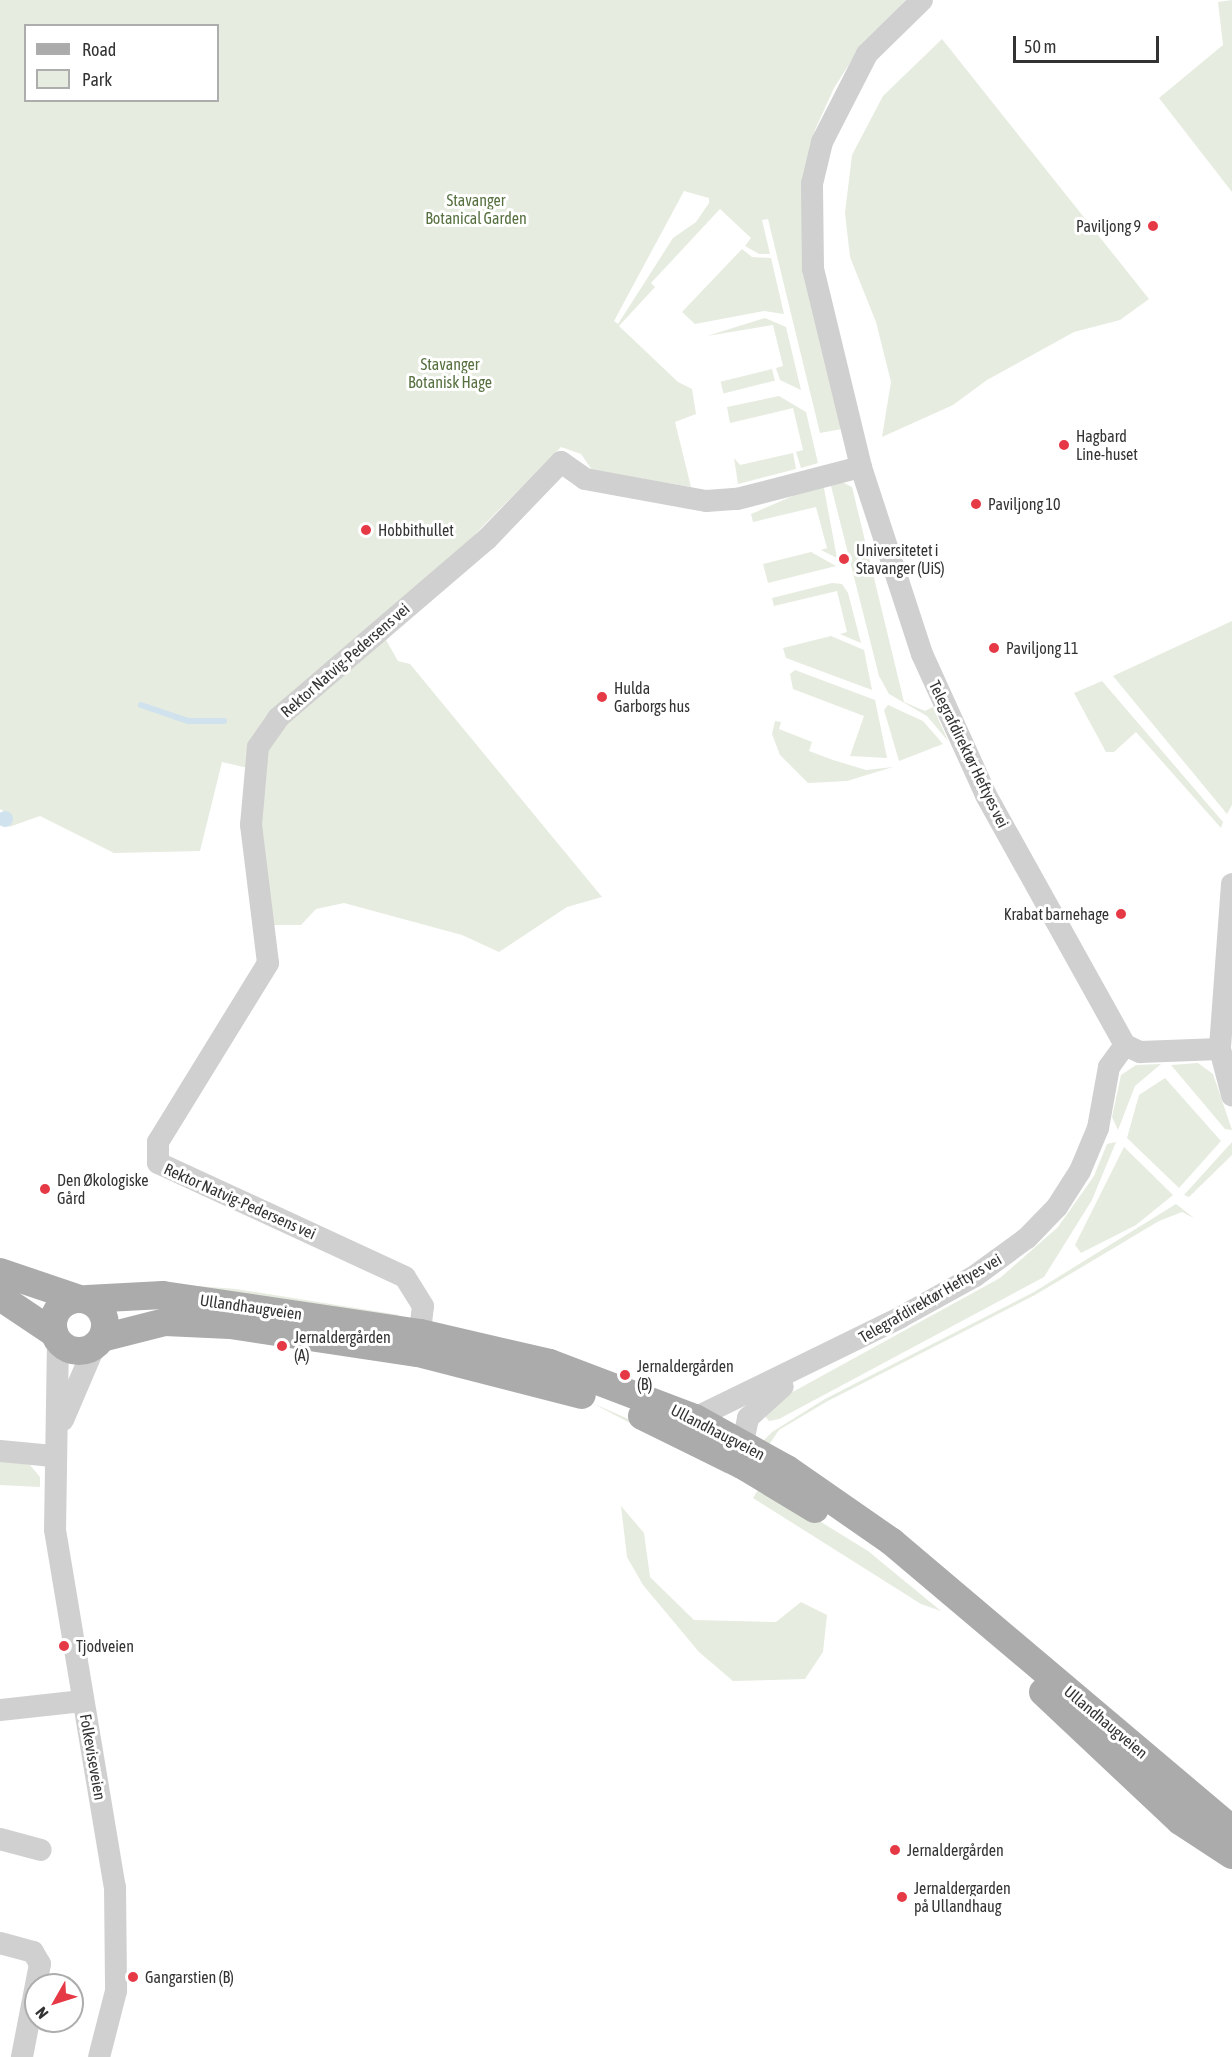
<!DOCTYPE html>
<meta charset="utf-8">
<style>
body{margin:0}
#map{position:relative;width:1232px;height:2057px;overflow:hidden;background:#fff;font-family:"Asap Condensed",sans-serif}
div>[style]{position:absolute}
.green>*{inset:0;background:#e6ecdf;transform-origin:0 0}
.water>*{inset:0;background:#cfe2ee}
.round{border-radius:50%}
.stream>*{height:6px;margin:-3px;padding:0 3px;transform-origin:3px;border-radius:3px;background:#cfe2ee}
.minor>*{height:22px;margin:-11px;padding:0 11px;transform-origin:11px;border-radius:11px;background:#d0d0d0}
.major>*{height:28px;margin:-14px;padding:0 14px;transform-origin:14px;border-radius:14px;background:#ababab}
.major>.ring{margin:-14px;padding:0;box-sizing:content-box;background:none;border:28px solid #ababab;border-radius:50%}
.dots>*{width:16px;height:16px;translate:-50% -50%;box-sizing:border-box;border:3px solid #fff;border-radius:50%}
span{translate:-50% -50%;white-space:nowrap;text-align:center;line-height:1.15;-webkit-text-stroke:6px #fff;paint-order:stroke}
.park-label{font-size:16px;color:#56703f}
.poi-label{font-size:16px;color:#333}
.right{translate:-100% -50%;text-align:right}
.left{translate:0 -50%;text-align:left}
.street-label{font-size:16px;color:#333}
.legend{position:absolute;left:24px;top:24px;width:195px;height:78px;box-sizing:border-box;background:#fff;border:2px solid #adadad;margin:0;padding:8px 10px;list-style:none;font-size:18px;color:#333}
.legend li{display:flex;align-items:center;gap:12px;height:30px}
.legend b{width:30px;border:2px solid #adadad}
.north{position:absolute;left:24px;top:1973px;width:60px;height:60px;box-sizing:border-box;background:#fff;border:2px solid #adadad;border-radius:50%;rotate:231deg;font-size:16px;font-weight:700;line-height:24px;text-align:center;color:#333}
.north::after{content:'';display:block;margin:auto;width:21px;height:27px;background:#e63946;clip-path:polygon(50% 0,100% 100%,50% 72%,0 100%)}
.scale{position:absolute;left:1013px;top:36px;width:146px;height:27px;box-sizing:border-box;border:3px solid #333;border-top:0;padding-left:8px;font-size:18px;line-height:21px;white-space:nowrap;color:#333;-webkit-text-stroke:4px #fff;paint-order:stroke}
</style>
<div id="map">
<div class="green">
<i style="clip-path:polygon(evenodd,0 0,906px 0,857px 52px,834px 88px,815px 130px,802px 188px,802px 254px,842px 429px,820px 433px,768px 219px,762px 220px,770px 254px,759px 254px,745px 246px,751px 238px,720px 209px,651px 283px,655px 287px,619px 326px,678px 382px,692px 389px,696px 414px,675px 422px,691px 487px,592px 470px,581px 454px,561px 447px,482px 527px,386px 640px,398px 661px,410px 664px,602px 897px,567px 907px,499px 952px,462px 935px,344px 903px,316px 909px,301px 925px,274px 925px,248px 768px,222px 762px,200px 851px,114px 853px,40px 816px,9px 827px,10px 815px,0 809px,0 0,26px 26px,218px 26px,218px 100px,26px 100px,26px 26px,0 0,684px 191px,709px 198px,709px 203px,696px 222px,673px 238px,618px 324px,614px 321px,684px 191px)"></i>
<i style="clip-path:polygon(1232px 0,1232px 192px,1159px 98px,1223px 45px,1218px 2px)"></i>
<i style="clip-path:polygon(942px 39px,1149px 299px,1120px 320px,1074px 332px,987px 380px,953px 405px,882px 437px,891px 382px,876px 322px,850px 257px,845px 213px,852px 155px,883px 96px)"></i>
<i style="clip-path:polygon(742px 249px,752px 257px,771px 258px,784px 314px,764px 311px,695px 324px,682px 312px)"></i>
<i style="clip-path:polygon(765px 318px,786px 327px,801px 390px,780px 380px,776px 368px,783px 366px,773px 325px,707px 336px)"></i>
<i style="left:772px;top:369px;width:12px;height:53px;rotate:76deg"></i>
<i style="clip-path:polygon(779px 396px,806px 412px,818px 463px,801px 468px,796px 452px,803px 450px,793px 408px,730px 423px,727px 407px)"></i>
<i style="clip-path:polygon(793px 453px,796px 469px,738px 484px,734px 458px,740px 465px)"></i>
<i style="clip-path:polygon(840px 481px,852px 487px,904px 702px,925px 711px,933px 707px,948px 741px,927px 716px,889px 694px,879px 676px,830px 482px)"></i>
<i style="clip-path:polygon(823px 483px,837px 558px,821px 550px,827px 548px,816px 507px,753px 522px,751px 514px)"></i>
<i style="clip-path:polygon(811px 552px,836px 566px,768px 583px,763px 564px)"></i>
<i style="clip-path:polygon(832px 583px,842px 584px,848px 593px,861px 643px,840px 634px,847px 632px,837px 591px,774px 606px,772px 598px)"></i>
<i style="clip-path:polygon(1232px 621px,1232px 805px,1227px 814px,1113px 676px)"></i>
<i style="clip-path:polygon(831px 636px,864px 650px,872px 690px,786px 658px,783px 648px)"></i>
<i style="clip-path:polygon(795px 670px,875px 700px,887px 758px,850px 756px,864px 716px,793px 689px,790px 674px)"></i>
<i style="clip-path:polygon(1102px 681px,1223px 822px,1221px 828px,1136px 732px,1114px 752px,1106px 752px,1074px 693px)"></i>
<i style="clip-path:polygon(888px 705px,923px 721px,943px 744px,899px 761px,884px 710px)"></i>
<i style="clip-path:polygon(775px 721px,781px 722px,779px 729px,812px 742px,809px 751px,833px 760px,866px 770px,893px 767px,847px 781px,808px 783px,780px 755px,772px 734px)"></i>
<i style="clip-path:polygon(1198px 1063px,1213px 1074px,1232px 1130px,1225px 1129px,1171px 1065px)"></i>
<i style="clip-path:polygon(1161px 1064px,1135px 1086px,1118px 1130px,1112px 1117px,1121px 1075px,1136px 1065px)"></i>
<i style="clip-path:polygon(1165px 1078px,1221px 1141px,1179px 1188px,1127px 1138px,1139px 1095px)"></i>
<i style="clip-path:polygon(1116px 1142px,1092px 1200px,1044px 1277px,779px 1419px,769px 1421px,763px 1414px,778px 1400px,1000px 1278px,1058px 1227px,1094px 1176px,1107px 1144px)"></i>
<i style="clip-path:polygon(1232px 1142px,1232px 1155px,1189px 1197px,1184px 1195px)"></i>
<i style="clip-path:polygon(1124px 1147px,1173px 1195px,1136px 1225px,1081px 1253px,1075px 1245px)"></i>
<i style="clip-path:polygon(1176px 1204px,1194px 1218px,1182px 1212px,1159px 1221px,1035px 1295px,826px 1402px,779px 1430px,768px 1446px,761px 1443px,772px 1432px,825px 1399px,1034px 1292px)"></i>
<i style="clip-path:polygon(171px 1284px,236px 1289px,399px 1315px,393px 1321px)"></i>
<i style="clip-path:polygon(592px 1403px,706px 1453px,728px 1470px,725px 1473px)"></i>
<i style="clip-path:polygon(0 1460px,30px 1465px,40px 1477px,40px 1487px,0 1485px)"></i>
<i style="clip-path:polygon(761px 1485px,868px 1551px,941px 1611px,921px 1604px,753px 1498px)"></i>
<i style="clip-path:polygon(621px 1506px,644px 1533px,650px 1577px,694px 1620px,776px 1622px,801px 1602px,827px 1615px,823px 1652px,805px 1679px,733px 1681px,699px 1652px,643px 1585px,627px 1557px)"></i>
</div>
<div class="water">
<i class="round" style="left:-3px;top:811px;width:16px;height:16px"></i>
</div>
<div class="stream">
<i style="left:141px;top:705px;width:50px;rotate:18.8deg"></i>
<i style="left:188px;top:721px;width:36px"></i>
</div>
<div class="minor">
<i style="left:1232px;top:884px;width:165px;rotate:94.2deg"></i>
<i style="left:1220px;top:1049px;width:48px;rotate:75.4deg"></i>
<i style="left:1125px;top:1045px;width:17px;rotate:25deg"></i>
<i style="left:1140px;top:1052px;width:80px;rotate:-2.1deg"></i>
<i style="left:58px;top:1340px;width:190px;rotate:90.9deg"></i>
<i style="left:55px;top:1530px;width:362px;rotate:80.5deg"></i>
<i style="left:115px;top:1887px;width:104px;rotate:89.4deg"></i>
<i style="left:116px;top:1991px;width:68px;rotate:104.4deg"></i>
<i style="left:418px;top:1349px;width:43px;rotate:-83.4deg"></i>
<i style="left:423px;top:1306px;width:34px;rotate:-122deg"></i>
<i style="left:405px;top:1277px;width:272px;rotate:-155.2deg"></i>
<i style="left:158px;top:1163px;width:21px;rotate:-90deg"></i>
<i style="left:158px;top:1142px;width:210px;rotate:-58.4deg"></i>
<i style="left:268px;top:963px;width:139px;rotate:-97deg"></i>
<i style="left:251px;top:825px;width:78px;rotate:-84.9deg"></i>
<i style="left:258px;top:747px;width:35px;rotate:-55deg"></i>
<i style="left:278px;top:718px;width:275px;rotate:-40.6deg"></i>
<i style="left:487px;top:539px;width:107px;rotate:-46.1deg"></i>
<i style="left:561px;top:462px;width:29px;rotate:35deg"></i>
<i style="left:585px;top:479px;width:123px;rotate:10.3deg"></i>
<i style="left:706px;top:501px;width:31px;rotate:-4deg"></i>
<i style="left:737px;top:499px;width:128px;rotate:-14.5deg"></i>
<i style="left:695px;top:1418px;width:229px;rotate:-26.1deg"></i>
<i style="left:901px;top:1317px;width:85px;rotate:-29deg"></i>
<i style="left:975px;top:1276px;width:64px;rotate:-36.2deg"></i>
<i style="left:1027px;top:1238px;width:43px;rotate:-45.9deg"></i>
<i style="left:1057px;top:1207px;width:43px;rotate:-57.4deg"></i>
<i style="left:1080px;top:1171px;width:47px;rotate:-67.3deg"></i>
<i style="left:1098px;top:1128px;width:62px;rotate:-79.8deg"></i>
<i style="left:1109px;top:1067px;width:27px;rotate:-54deg"></i>
<i style="left:1125px;top:1045px;width:286px;rotate:-119.1deg"></i>
<i style="left:986px;top:795px;width:155px;rotate:-114.4deg"></i>
<i style="left:922px;top:654px;width:197px;rotate:-108.1deg"></i>
<i style="left:861px;top:467px;width:204px;rotate:-103.6deg"></i>
<i style="left:813px;top:269px;width:85px;rotate:-90.7deg"></i>
<i style="left:812px;top:184px;width:43px;rotate:-76.6deg"></i>
<i style="left:822px;top:142px;width:99px;rotate:-62.9deg"></i>
<i style="left:867px;top:54px;width:77px;rotate:-44.5deg"></i>
<i style="left:63px;top:1420px;width:82px;rotate:-66.9deg"></i>
<i style="left:743px;top:1442px;width:25px;rotate:-78deg"></i>
<i style="left:748px;top:1418px;width:47px;rotate:-42.4deg"></i>
<i style="left:0;top:1451px;width:53px;rotate:5.4deg"></i>
<i style="left:0;top:1710px;width:83px;rotate:-6.2deg"></i>
<i style="left:0;top:1839px;width:42px;rotate:15deg"></i>
<i style="left:0;top:1943px;width:34px;rotate:15deg"></i>
<i style="left:33px;top:1952px;width:14px;rotate:60deg"></i>
<i style="left:40px;top:1964px;width:95px;rotate:101deg"></i>
</div>
<div class="major">
<i style="left:0;top:1272px;width:81px;rotate:18.7deg"></i>
<i style="left:0;top:1297px;width:65px;rotate:33.7deg"></i>
<i class="ring" style="left:53px;top:1299px;width:24px;height:24px"></i>
<i style="left:87px;top:1299px;width:76px;rotate:-3deg"></i>
<i style="left:163px;top:1295px;width:260px;rotate:8.4deg"></i>
<i style="left:420px;top:1333px;width:133px;rotate:13deg"></i>
<i style="left:550px;top:1363px;width:155px;rotate:20.8deg"></i>
<i style="left:695px;top:1418px;width:105px;rotate:29deg"></i>
<i style="left:787px;top:1469px;width:128px;rotate:34.8deg"></i>
<i style="left:892px;top:1542px;width:445px;rotate:40.2deg"></i>
<i style="left:102px;top:1338px;width:65px;rotate:-14.3deg"></i>
<i style="left:165px;top:1322px;width:65px;rotate:2.6deg"></i>
<i style="left:230px;top:1325px;width:190px;rotate:8.5deg"></i>
<i style="left:418px;top:1353px;width:169px;rotate:14.4deg"></i>
<i style="left:642px;top:1416px;width:111px;rotate:26.1deg"></i>
<i style="left:742px;top:1465px;width:85px;rotate:31.1deg"></i>
<i style="left:1043px;top:1692px;width:188px;rotate:43.3deg"></i>
<i style="left:1180px;top:1821px;width:62px;rotate:33.2deg"></i>
</div>
<div class="dots">
<i style="left:1153px;top:226px;background:#e63946"></i>
<i style="left:1064px;top:445px;background:#e63946"></i>
<i style="left:976px;top:504px;background:#e63946"></i>
<i style="left:366px;top:530px;background:#e63946"></i>
<i style="left:844px;top:559px;background:#e63946"></i>
<i style="left:994px;top:648px;background:#e63946"></i>
<i style="left:602px;top:697px;background:#e63946"></i>
<i style="left:1121px;top:914px;background:#e63946"></i>
<i style="left:45px;top:1189px;background:#e63946"></i>
<i style="left:282px;top:1346px;background:#e63946"></i>
<i style="left:625px;top:1375px;background:#e63946"></i>
<i style="left:64px;top:1646px;background:#e63946"></i>
<i style="left:895px;top:1850px;background:#e63946"></i>
<i style="left:902px;top:1897px;background:#e63946"></i>
<i style="left:133px;top:1977px;background:#e63946"></i>
</div>
<div class="park-label">
<span style="left:476px;top:209px">Stavanger<br>Botanical Garden</span>
<span style="left:450px;top:373px">Stavanger<br>Botanisk Hage</span>
</div>
<div class="poi-label">
<span class="right" style="left:1141px;top:226px">Paviljong 9</span>
<span class="left" style="left:1076px;top:445px">Hagbard<br>Line-huset</span>
<span class="left" style="left:988px;top:504px">Paviljong 10</span>
<span class="left" style="left:378px;top:530px">Hobbithullet</span>
<span class="left" style="left:856px;top:559px">Universitetet i<br>Stavanger (UiS)</span>
<span class="left" style="left:1006px;top:648px">Paviljong 11</span>
<span class="left" style="left:614px;top:697px">Hulda<br>Garborgs hus</span>
<span class="right" style="left:1109px;top:914px">Krabat barnehage</span>
<span class="left" style="left:57px;top:1189px">Den Økologiske<br>Gård</span>
<span class="left" style="left:294px;top:1346px">Jernaldergården<br>(A)</span>
<span class="left" style="left:637px;top:1375px">Jernaldergården<br>(B)</span>
<span class="left" style="left:76px;top:1646px">Tjodveien</span>
<span class="left" style="left:907px;top:1850px">Jernaldergården</span>
<span class="left" style="left:914px;top:1897px">Jernaldergarden<br>på Ullandhaug</span>
<span class="left" style="left:145px;top:1977px">Gangarstien (B)</span>
</div>
<div class="street-label">
<span style="left:345px;top:660px;rotate:-41deg">Rektor Natvig-Pedersens vei</span>
<span style="left:969px;top:754px;rotate:64deg">Telegrafdirektør Heftyes vei</span>
<span style="left:240px;top:1201px;rotate:24deg">Rektor Natvig-Pedersens vei</span>
<span style="left:930px;top:1298px;rotate:-30deg">Telegrafdirektør Heftyes vei</span>
<span style="left:251px;top:1307px;rotate:8deg">Ullandhaugveien</span>
<span style="left:718px;top:1432px;rotate:27deg">Ullandhaugveien</span>
<span style="left:1106px;top:1722px;rotate:40deg">Ullandhaugveien</span>
<span style="left:93px;top:1757px;rotate:80deg">Folkeviseveien</span>
</div>
<ul class="legend">
<li><b style="height:8px;background:#ababab"></b>Road</li>
<li><b style="height:16px;background:#e6ecdf"></b>Park</li>
</ul>
<div class="north">N</div>
<div class="scale">50 m</div>
</div>
